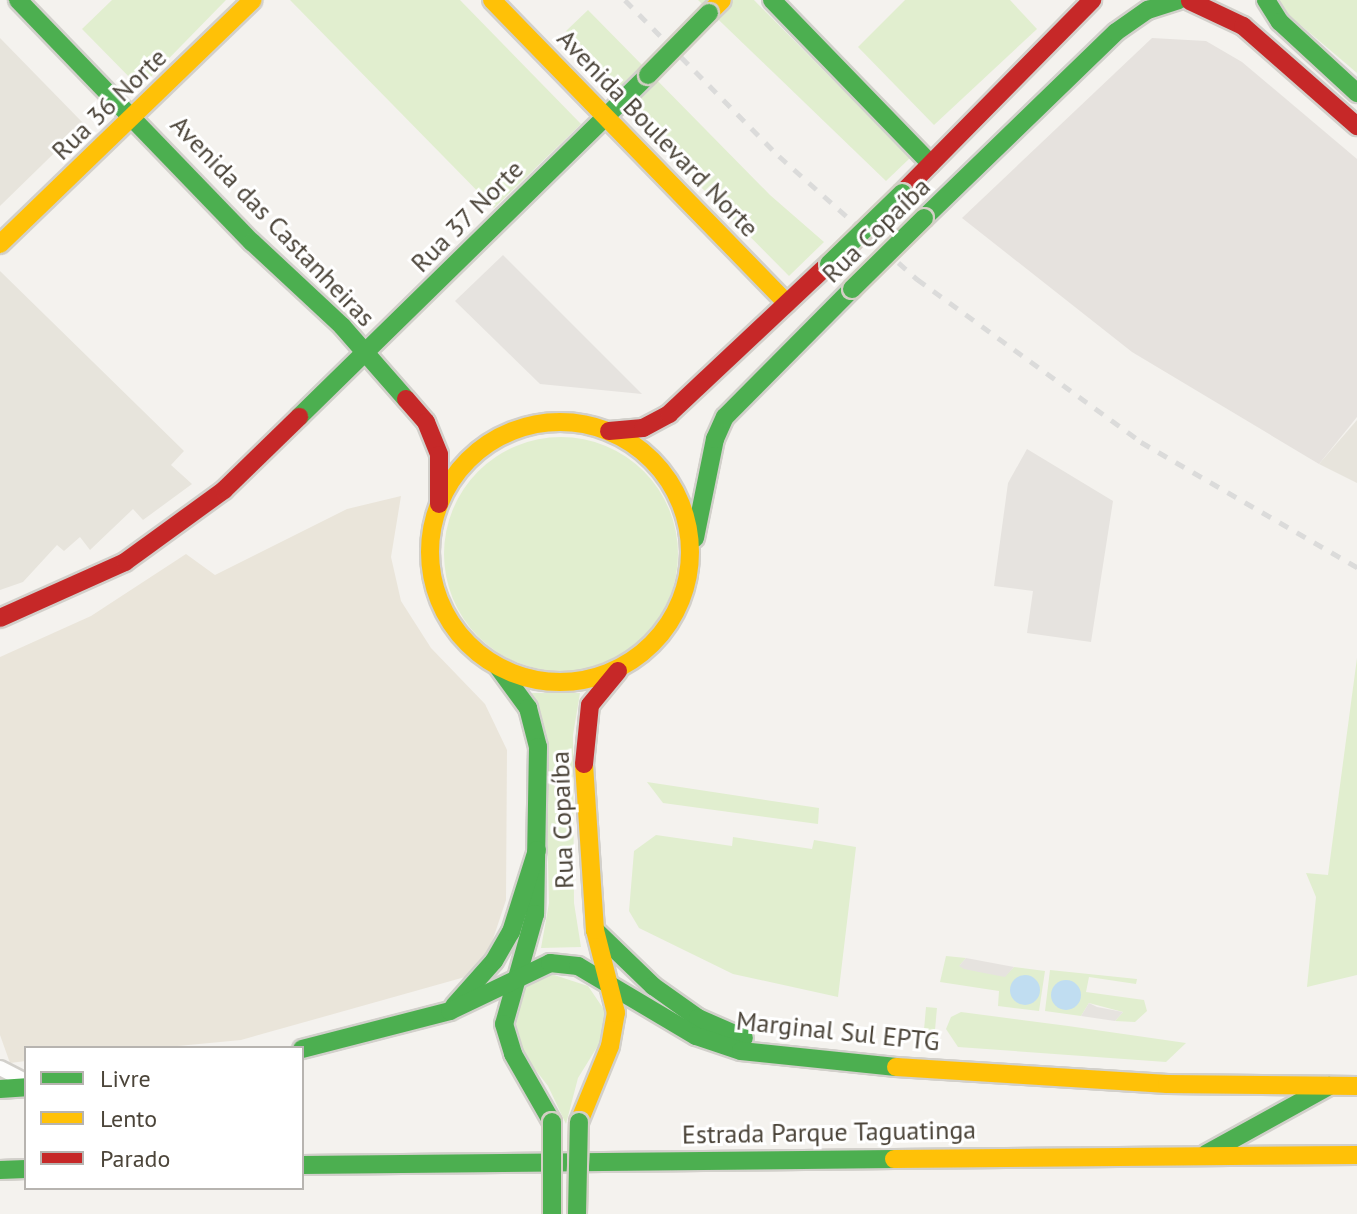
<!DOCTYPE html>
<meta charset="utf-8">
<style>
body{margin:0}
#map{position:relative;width:1357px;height:1214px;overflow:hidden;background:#f4f2ee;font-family:"PT Sans",sans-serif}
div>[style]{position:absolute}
.residential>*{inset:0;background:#e7e4dc}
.industrial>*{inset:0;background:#e6e2de}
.education>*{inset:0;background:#eae5da}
.green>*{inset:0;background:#e1eecf;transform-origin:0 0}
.round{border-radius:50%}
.parking>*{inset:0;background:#e6e3df}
.water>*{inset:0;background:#c0ddf1}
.roads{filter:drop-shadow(2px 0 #d2d0cb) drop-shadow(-2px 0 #d2d0cb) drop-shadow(0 2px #d2d0cb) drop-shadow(0 -2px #d2d0cb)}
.street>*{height:14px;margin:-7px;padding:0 7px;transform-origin:7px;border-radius:7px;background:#fdfdfc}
.fast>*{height:18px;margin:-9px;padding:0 9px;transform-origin:9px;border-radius:9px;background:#4caf50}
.slow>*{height:18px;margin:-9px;padding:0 9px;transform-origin:9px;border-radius:9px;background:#ffc107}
.slow>.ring{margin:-9px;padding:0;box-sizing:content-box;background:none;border:18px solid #ffc107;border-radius:50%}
.jam>*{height:18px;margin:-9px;padding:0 9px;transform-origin:9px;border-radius:9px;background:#c62828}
.rail>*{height:5px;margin-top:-2.5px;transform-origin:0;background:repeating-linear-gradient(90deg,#dbdbda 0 10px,transparent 0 20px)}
.bridges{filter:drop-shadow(2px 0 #d3cfc5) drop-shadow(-2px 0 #d3cfc5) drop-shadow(0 2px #d3cfc5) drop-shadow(0 -2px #d3cfc5)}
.fast-bridge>*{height:18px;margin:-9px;padding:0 9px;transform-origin:9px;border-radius:9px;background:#4caf50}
span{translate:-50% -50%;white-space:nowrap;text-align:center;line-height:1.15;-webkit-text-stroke:6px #fff;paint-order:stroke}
.street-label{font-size:26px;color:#4b4439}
.legend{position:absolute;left:24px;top:1046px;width:280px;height:144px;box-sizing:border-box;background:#fff;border:2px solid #b7b4b0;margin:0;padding:10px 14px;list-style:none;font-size:24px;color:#4b4439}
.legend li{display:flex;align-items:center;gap:16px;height:40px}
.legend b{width:40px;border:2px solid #b7b4b0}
</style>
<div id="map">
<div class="residential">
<i style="clip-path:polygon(0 38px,84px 124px,0 206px)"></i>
<i style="clip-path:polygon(0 271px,184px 451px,171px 465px,192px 484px,143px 520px,133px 509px,90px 550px,80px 537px,64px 551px,57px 545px,23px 582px,0 590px)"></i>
<i style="clip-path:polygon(1357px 420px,1357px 483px,1319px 464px)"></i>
</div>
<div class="industrial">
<i style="clip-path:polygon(1152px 38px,1206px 41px,1242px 62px,1357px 159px,1357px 417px,1319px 464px,1132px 352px,962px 218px)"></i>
</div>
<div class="education">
<i style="clip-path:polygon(401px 496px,391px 557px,401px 601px,431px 648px,485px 704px,507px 750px,506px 900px,488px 954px,465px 977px,241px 1040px,157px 1048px,26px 1048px,26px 1061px,10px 1063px,0 1035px,0 657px,91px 616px,186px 554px,215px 575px,347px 509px)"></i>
</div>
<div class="green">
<i style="clip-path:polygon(112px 0,226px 0,140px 88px,82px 29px)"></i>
<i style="clip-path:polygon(290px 0,460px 0,581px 124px,494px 208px)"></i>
<i style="clip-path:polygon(698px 0,754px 0,910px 158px,886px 181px)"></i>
<i style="clip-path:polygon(905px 0,1010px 0,1037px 29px,934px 125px,858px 47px)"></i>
<i style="clip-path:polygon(1278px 0,1357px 0,1357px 73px,1283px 10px)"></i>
<i style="clip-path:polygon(588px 10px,770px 195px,824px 242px,789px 276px,583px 68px,594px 57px,566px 31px)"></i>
<i class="round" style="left:444px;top:437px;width:234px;height:234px"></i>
<i style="clip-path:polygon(1357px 658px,1357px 975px,1307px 987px,1316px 897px,1306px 873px,1328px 875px)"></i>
<i style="clip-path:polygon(529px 693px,580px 693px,573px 735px,574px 903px,581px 947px,541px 948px,549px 903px,545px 737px)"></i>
<i style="clip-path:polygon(647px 782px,819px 808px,818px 824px,663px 803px)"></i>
<i style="clip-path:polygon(656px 835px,732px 846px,733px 837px,812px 849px,814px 840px,856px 847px,838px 997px,733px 974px,639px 928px,629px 911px,634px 851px)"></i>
<i style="clip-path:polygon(946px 956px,966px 958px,960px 965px,1005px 976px,1014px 967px,1045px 971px,1039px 1011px,998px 1006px,999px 991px,940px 982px)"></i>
<i style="clip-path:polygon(1050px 970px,1137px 979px,1136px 984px,1089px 977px,1086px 992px,1144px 1000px,1147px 1011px,1135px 1022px,1115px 1021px,1123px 1012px,1089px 1003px,1081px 1016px,1045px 1011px)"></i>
<i style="clip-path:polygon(548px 973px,588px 986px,605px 1011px,607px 1031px,578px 1078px,566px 1124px,548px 1086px,524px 1055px,512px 1019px,523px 989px)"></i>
<i style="left:926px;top:1007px;width:11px;height:33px;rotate:5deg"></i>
<i style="clip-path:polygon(961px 1012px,1068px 1026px,1186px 1043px,1166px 1062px,958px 1047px,946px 1029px,951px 1017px)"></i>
</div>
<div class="parking">
<i style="clip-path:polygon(503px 255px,642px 394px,540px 384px,455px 301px)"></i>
<i style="clip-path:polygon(1027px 449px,1113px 501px,1091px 642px,1027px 633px,1033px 591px,994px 586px,1008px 483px)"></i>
<i style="clip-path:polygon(966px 958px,1014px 967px,1005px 977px,984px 973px,964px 969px,959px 966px)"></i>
<i style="clip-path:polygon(1089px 1003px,1097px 1007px,1123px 1012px,1115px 1021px,1081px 1016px)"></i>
</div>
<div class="water">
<i class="round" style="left:1010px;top:975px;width:30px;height:30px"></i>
<i class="round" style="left:1051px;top:980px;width:30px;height:30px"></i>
</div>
<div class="roads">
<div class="street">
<i style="left:0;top:1068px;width:29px;rotate:27deg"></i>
</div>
<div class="fast">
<i style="left:18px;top:0;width:337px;rotate:46deg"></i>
<i style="left:252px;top:242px;width:123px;rotate:43deg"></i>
<i style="left:342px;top:326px;width:97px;rotate:48.8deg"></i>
<i style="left:772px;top:0;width:228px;rotate:45.9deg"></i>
<i style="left:1266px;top:0;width:26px;rotate:58deg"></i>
<i style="left:1280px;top:22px;width:105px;rotate:42.7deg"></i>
<i style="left:924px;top:218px;width:267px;rotate:-44.1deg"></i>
<i style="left:1116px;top:32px;width:39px;rotate:-35deg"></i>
<i style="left:1148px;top:10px;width:32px;rotate:-18deg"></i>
<i style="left:299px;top:417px;width:489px;rotate:-44.4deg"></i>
<i style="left:695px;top:538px;width:101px;rotate:-78.6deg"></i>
<i style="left:715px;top:439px;width:24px;rotate:-66deg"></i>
<i style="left:725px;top:417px;width:180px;rotate:-45.2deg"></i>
<i style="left:498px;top:667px;width:51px;rotate:53.8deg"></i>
<i style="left:528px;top:708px;width:40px;rotate:75.6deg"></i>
<i style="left:538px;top:747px;width:167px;rotate:91deg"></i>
<i style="left:535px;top:914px;width:114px;rotate:105.7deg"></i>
<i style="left:504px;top:1024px;width:31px;rotate:73deg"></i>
<i style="left:513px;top:1054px;width:78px;rotate:60.2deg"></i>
<i style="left:595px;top:930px;width:81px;rotate:44deg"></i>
<i style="left:653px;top:986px;width:55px;rotate:35.4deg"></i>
<i style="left:698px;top:1018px;width:50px;rotate:23.5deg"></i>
<i style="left:454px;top:1006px;width:60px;rotate:-48.4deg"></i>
<i style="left:494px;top:961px;width:34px;rotate:-60deg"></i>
<i style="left:511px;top:932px;width:86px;rotate:-72.4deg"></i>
<i style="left:302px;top:1049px;width:153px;rotate:-14.4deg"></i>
<i style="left:450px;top:1011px;width:111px;rotate:-25.6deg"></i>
<i style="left:550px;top:963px;width:28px;rotate:6deg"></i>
<i style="left:578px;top:966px;width:137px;rotate:30.7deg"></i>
<i style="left:696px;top:1036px;width:47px;rotate:18.4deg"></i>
<i style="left:741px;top:1051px;width:156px;rotate:5.9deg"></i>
<i style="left:0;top:1089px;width:26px;rotate:-4deg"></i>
<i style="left:1206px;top:1154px;width:141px;rotate:-28.9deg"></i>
<i style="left:302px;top:1165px;width:592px;rotate:-0.58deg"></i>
<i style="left:0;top:1170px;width:26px;rotate:-2deg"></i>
</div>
<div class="slow">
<i style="left:492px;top:0;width:423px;rotate:45.8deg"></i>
<i style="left:709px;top:13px;width:18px;rotate:-45deg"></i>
<i style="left:0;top:244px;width:351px;rotate:-44deg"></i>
<i class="ring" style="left:430px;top:422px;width:242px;height:242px"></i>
<i style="left:896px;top:1067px;width:272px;rotate:3.6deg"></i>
<i style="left:1167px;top:1084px;width:190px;rotate:0.6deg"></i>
<i style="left:579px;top:1122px;width:82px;rotate:-67.8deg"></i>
<i style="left:610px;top:1046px;width:34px;rotate:-80deg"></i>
<i style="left:616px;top:1013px;width:86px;rotate:-104.2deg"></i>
<i style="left:595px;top:930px;width:166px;rotate:-93.8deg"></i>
<i style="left:894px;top:1159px;width:463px;rotate:-0.5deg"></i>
</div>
<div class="jam">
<i style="left:1190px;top:1px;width:59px;rotate:25.3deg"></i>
<i style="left:1243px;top:26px;width:152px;rotate:41.3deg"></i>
<i style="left:902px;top:193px;width:271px;rotate:-45.4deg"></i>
<i style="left:406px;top:399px;width:30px;rotate:49deg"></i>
<i style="left:426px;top:422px;width:35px;rotate:68deg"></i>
<i style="left:439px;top:455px;width:49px;rotate:90deg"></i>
<i style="left:609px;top:431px;width:34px;rotate:-5deg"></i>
<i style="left:643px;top:428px;width:30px;rotate:-28deg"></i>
<i style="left:669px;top:414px;width:219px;rotate:-43.2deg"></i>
<i style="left:0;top:618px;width:137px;rotate:-24.1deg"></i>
<i style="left:125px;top:562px;width:122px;rotate:-36deg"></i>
<i style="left:224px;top:490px;width:105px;rotate:-44.2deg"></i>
<i style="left:584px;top:764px;width:59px;rotate:-84.2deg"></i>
<i style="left:590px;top:705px;width:44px;rotate:-50.5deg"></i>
</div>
</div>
<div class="rail">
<i style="left:625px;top:0;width:219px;rotate:45.4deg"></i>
<i style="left:779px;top:156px;width:185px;rotate:41.7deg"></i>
<i style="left:917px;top:279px;width:277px;rotate:36deg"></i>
<i style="left:1141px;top:442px;width:250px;rotate:30.1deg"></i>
</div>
<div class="bridges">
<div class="fast-bridge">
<i style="left:648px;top:75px;width:87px;rotate:-45.5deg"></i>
<i style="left:829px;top:264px;width:102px;rotate:-44.2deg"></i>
<i style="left:852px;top:289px;width:101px;rotate:-44.6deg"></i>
<i style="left:552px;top:1122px;width:92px;rotate:90deg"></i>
<i style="left:577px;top:1214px;width:92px;rotate:-88.8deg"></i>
</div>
</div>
<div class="street-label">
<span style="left:109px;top:104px;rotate:-44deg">Rua 36 Norte</span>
<span style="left:658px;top:133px;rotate:46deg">Avenida Boulevard Norte</span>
<span style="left:467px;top:216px;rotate:-45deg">Rua 37 Norte</span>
<span style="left:273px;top:221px;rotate:46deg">Avenida das Castanheiras</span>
<span style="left:876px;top:230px;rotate:-44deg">Rua Copaíba</span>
<span style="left:562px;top:820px;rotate:-92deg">Rua Copaíba</span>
<span style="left:838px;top:1031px;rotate:6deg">Marginal Sul EPTG</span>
<span style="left:829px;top:1132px;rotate:-1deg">Estrada Parque Taguatinga</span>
</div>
<ul class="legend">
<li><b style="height:10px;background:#4caf50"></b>Livre</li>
<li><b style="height:10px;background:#ffc107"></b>Lento</li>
<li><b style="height:10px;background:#c62828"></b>Parado</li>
</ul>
</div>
